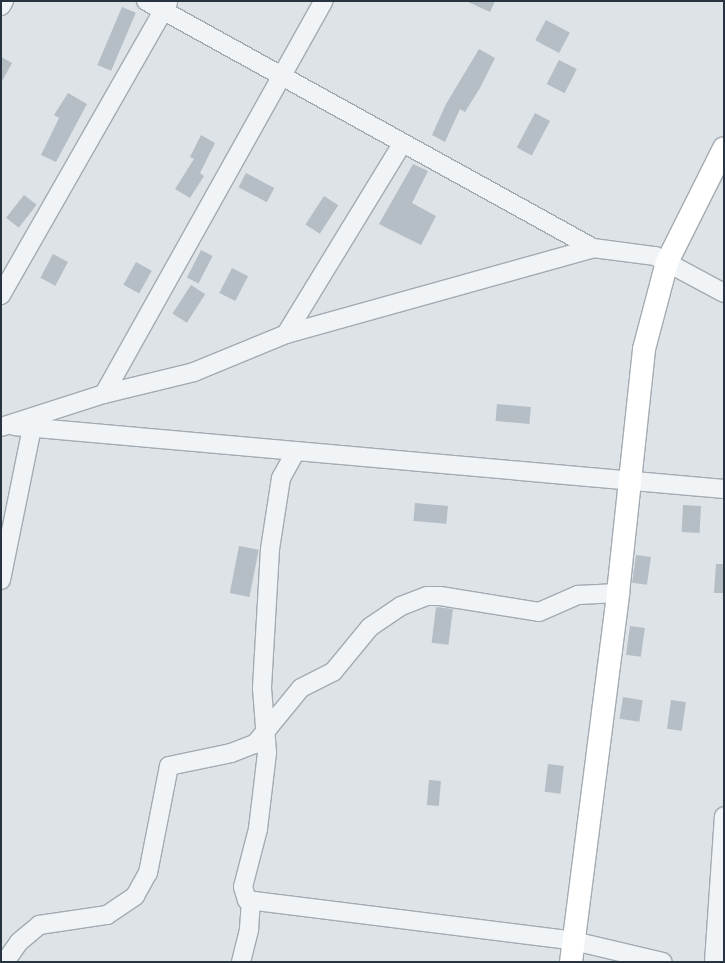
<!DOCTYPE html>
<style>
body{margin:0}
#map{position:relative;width:725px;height:963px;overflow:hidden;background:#dee3e8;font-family:"Space Grotesk",sans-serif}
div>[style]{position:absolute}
.building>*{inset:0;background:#b5bdc5;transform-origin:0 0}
.roads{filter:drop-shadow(1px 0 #a3abb2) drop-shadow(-1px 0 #a3abb2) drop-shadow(0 1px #a3abb2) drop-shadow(0 -1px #a3abb2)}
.minor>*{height:18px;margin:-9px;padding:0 9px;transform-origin:9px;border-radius:9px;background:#f1f4f7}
.major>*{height:22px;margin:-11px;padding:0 11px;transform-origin:11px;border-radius:11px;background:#fff}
span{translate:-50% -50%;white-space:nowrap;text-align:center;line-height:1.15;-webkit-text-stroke:4.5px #eef2f6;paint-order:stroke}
.frame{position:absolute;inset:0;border:2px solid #273340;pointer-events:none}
</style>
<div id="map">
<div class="building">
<i style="clip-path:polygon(466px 1px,495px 1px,490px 12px)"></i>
<i style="left:122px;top:7px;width:15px;height:63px;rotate:23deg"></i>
<i style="left:546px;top:20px;width:27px;height:23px;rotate:28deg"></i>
<i style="clip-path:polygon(479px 49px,495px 58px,480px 88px,465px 112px,460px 109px,445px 142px,432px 135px,446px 104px)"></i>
<i style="clip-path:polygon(1px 57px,12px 63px,1px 83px)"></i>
<i style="left:559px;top:60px;width:20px;height:27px;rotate:27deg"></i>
<i style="clip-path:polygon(68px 93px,87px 104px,56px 162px,41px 155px,59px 118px,54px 115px)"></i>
<i style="left:535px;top:113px;width:17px;height:39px;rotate:28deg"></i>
<i style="clip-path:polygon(201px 135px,215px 143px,200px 173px,204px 176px,190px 198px,175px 189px,194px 159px,190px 157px)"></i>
<i style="clip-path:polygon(413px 164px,428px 171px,412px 203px,436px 216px,421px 245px,379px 224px)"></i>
<i style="left:246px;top:173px;width:32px;height:16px;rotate:28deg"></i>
<i style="left:24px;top:195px;width:16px;height:29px;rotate:38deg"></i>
<i style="left:324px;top:196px;width:17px;height:34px;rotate:33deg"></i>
<i style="left:201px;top:250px;width:13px;height:31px;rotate:27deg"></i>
<i style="left:53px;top:254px;width:17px;height:27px;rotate:28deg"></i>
<i style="left:136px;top:262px;width:18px;height:26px;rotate:29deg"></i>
<i style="left:232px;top:268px;width:18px;height:28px;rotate:27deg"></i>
<i style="left:191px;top:285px;width:17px;height:34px;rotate:33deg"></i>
<i style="left:497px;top:404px;width:34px;height:17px;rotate:5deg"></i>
<i style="left:415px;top:503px;width:33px;height:18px;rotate:5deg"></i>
<i style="left:683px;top:505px;width:18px;height:27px;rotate:3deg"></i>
<i style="left:239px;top:546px;width:20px;height:48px;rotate:11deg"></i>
<i style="left:636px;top:555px;width:15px;height:28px;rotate:8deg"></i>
<i style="clip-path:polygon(716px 564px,724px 564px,724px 593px,714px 593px)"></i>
<i style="left:436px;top:607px;width:17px;height:36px;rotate:7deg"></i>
<i style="left:630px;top:626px;width:15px;height:29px;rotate:8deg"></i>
<i style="left:623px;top:697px;width:20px;height:22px;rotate:9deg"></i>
<i style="left:671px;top:700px;width:15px;height:29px;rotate:8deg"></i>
<i style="left:548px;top:764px;width:16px;height:28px;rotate:7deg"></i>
<i style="left:429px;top:780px;width:12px;height:25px;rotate:5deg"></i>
</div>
<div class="roads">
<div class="minor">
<i style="left:146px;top:1px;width:511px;rotate:28.92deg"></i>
<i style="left:1px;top:6px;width:6px;rotate:-59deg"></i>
<i style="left:1px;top:295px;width:337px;rotate:-60.3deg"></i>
<i style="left:286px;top:334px;width:223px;rotate:-58.6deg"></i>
<i style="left:104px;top:394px;width:450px;rotate:-60.8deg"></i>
<i style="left:14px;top:426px;width:713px;rotate:5.07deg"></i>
<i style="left:1px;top:427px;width:108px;rotate:-17.8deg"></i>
<i style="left:104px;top:394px;width:93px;rotate:-13.7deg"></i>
<i style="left:194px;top:372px;width:100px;rotate:-22.4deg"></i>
<i style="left:286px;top:334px;width:319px;rotate:-15.6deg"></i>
<i style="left:593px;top:248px;width:63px;rotate:7.4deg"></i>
<i style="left:655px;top:256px;width:78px;rotate:28.2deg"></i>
<i style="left:296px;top:451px;width:31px;rotate:119deg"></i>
<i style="left:281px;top:478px;width:72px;rotate:98.8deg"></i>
<i style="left:270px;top:549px;width:139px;rotate:93.3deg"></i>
<i style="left:262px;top:688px;width:65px;rotate:85.6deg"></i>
<i style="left:267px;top:753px;width:77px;rotate:96.8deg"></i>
<i style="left:258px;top:829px;width:60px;rotate:104.5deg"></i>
<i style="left:243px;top:887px;width:14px;rotate:73deg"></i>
<i style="left:247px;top:900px;width:330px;rotate:7.1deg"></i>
<i style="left:574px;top:941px;width:91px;rotate:13.3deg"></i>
<i style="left:1px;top:580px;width:155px;rotate:-78.5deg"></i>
<i style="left:5px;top:962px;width:24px;rotate:-55deg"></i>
<i style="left:19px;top:942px;width:26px;rotate:-40deg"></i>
<i style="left:39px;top:925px;width:69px;rotate:-8.4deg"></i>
<i style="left:107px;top:915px;width:34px;rotate:-34deg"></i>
<i style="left:135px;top:896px;width:26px;rotate:-61deg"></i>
<i style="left:148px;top:873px;width:109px;rotate:-78.9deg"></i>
<i style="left:169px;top:766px;width:63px;rotate:-11.8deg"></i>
<i style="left:231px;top:753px;width:26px;rotate:-21deg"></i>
<i style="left:255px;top:744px;width:72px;rotate:-50.6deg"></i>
<i style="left:301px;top:688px;width:36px;rotate:-27deg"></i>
<i style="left:333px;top:672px;width:58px;rotate:-50.6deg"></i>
<i style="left:370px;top:627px;width:37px;rotate:-34deg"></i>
<i style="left:401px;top:606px;width:28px;rotate:-21deg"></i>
<i style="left:427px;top:596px;width:13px"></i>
<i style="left:440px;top:596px;width:100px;rotate:9.2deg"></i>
<i style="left:539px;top:612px;width:43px;rotate:-23.6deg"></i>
<i style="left:578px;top:595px;width:40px;rotate:-2.9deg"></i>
<i style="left:241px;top:962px;width:34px;rotate:-76deg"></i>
<i style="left:249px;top:929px;width:27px;rotate:-86deg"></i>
<i style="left:714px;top:962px;width:146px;rotate:-86.1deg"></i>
</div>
<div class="major">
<i style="left:571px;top:962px;width:372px;rotate:-82.7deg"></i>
<i style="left:618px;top:593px;width:245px;rotate:-83.9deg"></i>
<i style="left:644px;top:349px;width:90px;rotate:-75.2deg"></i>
<i style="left:667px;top:262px;width:127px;rotate:-63.4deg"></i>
</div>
</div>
<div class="frame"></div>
</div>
